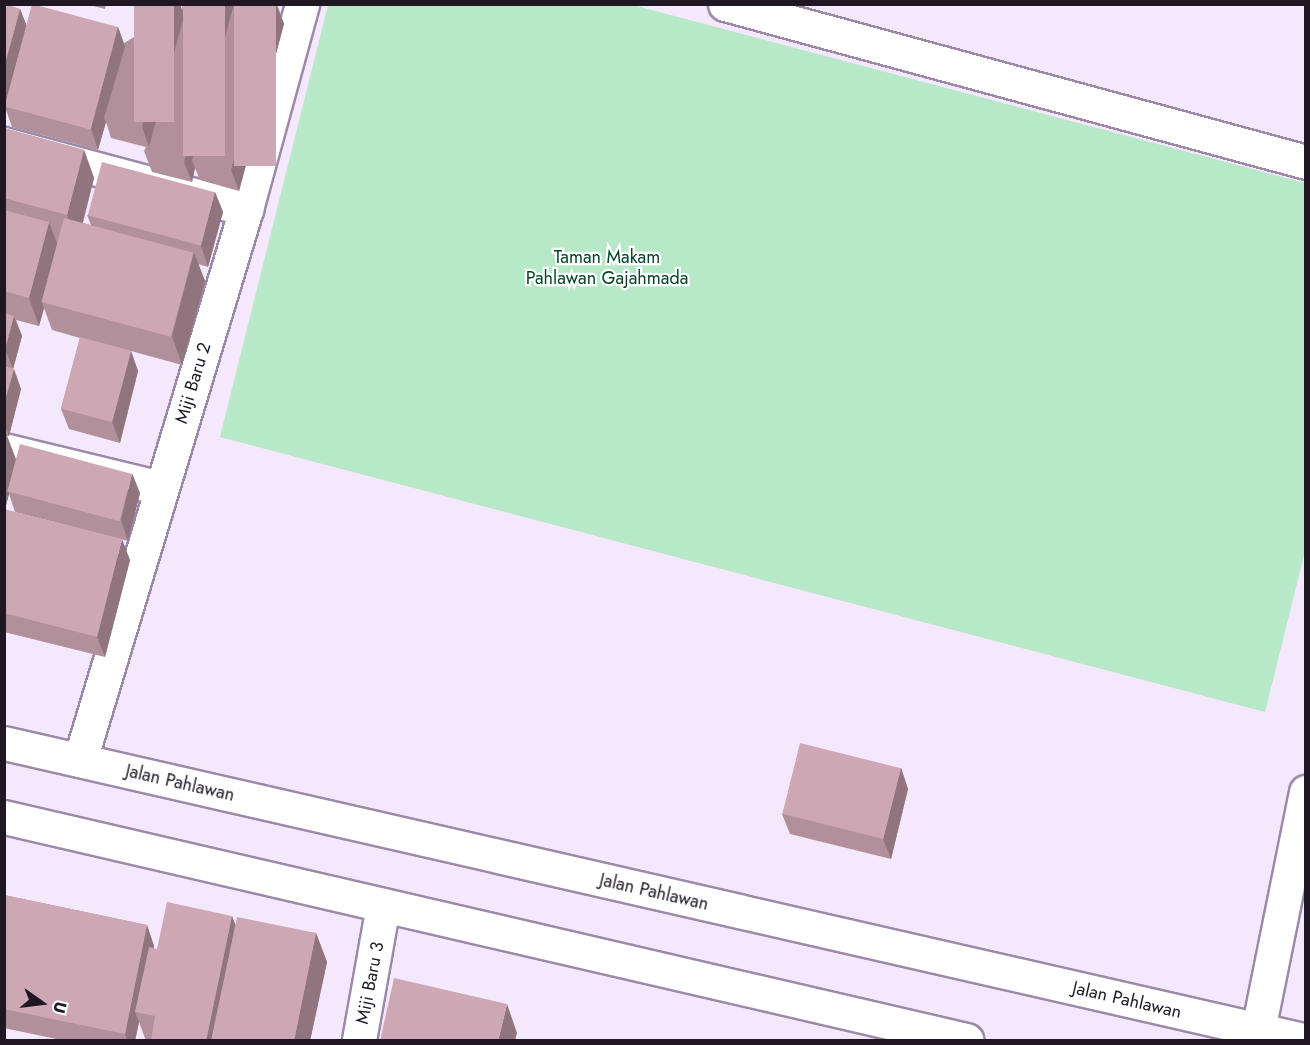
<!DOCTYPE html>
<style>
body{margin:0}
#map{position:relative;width:1310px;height:1045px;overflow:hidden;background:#f4e8fc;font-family:Jost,sans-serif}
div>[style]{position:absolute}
.green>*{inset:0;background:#b7e8c8}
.roads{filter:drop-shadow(2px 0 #9c89a8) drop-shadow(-2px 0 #9c89a8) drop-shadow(0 2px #9c89a8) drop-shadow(0 -2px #9c89a8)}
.minor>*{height:33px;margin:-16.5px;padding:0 16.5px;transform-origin:16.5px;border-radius:16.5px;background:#fff}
.secondary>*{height:33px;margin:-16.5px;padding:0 16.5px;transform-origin:16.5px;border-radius:16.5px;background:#fff}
.wall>*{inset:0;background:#b1909c}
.shaded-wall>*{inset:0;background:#90757f}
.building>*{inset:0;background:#cea7b5;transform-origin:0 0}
span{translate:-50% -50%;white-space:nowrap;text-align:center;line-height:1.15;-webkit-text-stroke:4.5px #fff;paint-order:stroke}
.park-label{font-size:18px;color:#054426}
.street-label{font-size:18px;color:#1f1824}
.frame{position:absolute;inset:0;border:6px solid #1f1824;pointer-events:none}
.north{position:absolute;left:12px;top:973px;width:60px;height:60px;-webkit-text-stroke:4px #fff;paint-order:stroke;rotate:104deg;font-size:16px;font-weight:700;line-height:24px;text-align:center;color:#1f1824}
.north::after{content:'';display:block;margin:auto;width:21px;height:27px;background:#1f1824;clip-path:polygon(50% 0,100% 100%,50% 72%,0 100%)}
</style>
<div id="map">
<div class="green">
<i style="clip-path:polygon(328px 5px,633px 5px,1305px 183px,1305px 551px,1265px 712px,220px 437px)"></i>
</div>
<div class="roads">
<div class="minor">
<i style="left:725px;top:4px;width:602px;rotate:15.21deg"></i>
<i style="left:4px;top:144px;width:251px;rotate:15deg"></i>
<i style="left:4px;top:450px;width:162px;rotate:13.6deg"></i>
<i style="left:80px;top:760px;width:575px;rotate:-73.23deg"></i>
<i style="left:246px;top:209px;width:213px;rotate:-74.7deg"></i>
<i style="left:1258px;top:1030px;width:243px;rotate:-78.6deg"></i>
<i style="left:359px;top:1040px;width:137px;rotate:-79.9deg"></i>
</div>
<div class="secondary">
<i style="left:4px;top:743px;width:1333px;rotate:12.88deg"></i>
<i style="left:4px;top:817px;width:988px;rotate:13.05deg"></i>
</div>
</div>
<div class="wall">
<i style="clip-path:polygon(4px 4px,20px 9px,26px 25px,118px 27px,124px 43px,182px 9px,183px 4px,277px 4px,284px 24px,239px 191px,200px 180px,195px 168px,192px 182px,152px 172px,144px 151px,146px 147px,111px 138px,106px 122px,98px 150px,12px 127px,6px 110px,4px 117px)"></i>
<i style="clip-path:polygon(86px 4px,106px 4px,105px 9px)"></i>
<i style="clip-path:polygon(4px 128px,84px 150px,94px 178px,83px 223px,91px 225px,87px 215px,215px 192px,223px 212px,208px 267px,198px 264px,205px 281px,182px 365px,131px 351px,138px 371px,120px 443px,69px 429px,61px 409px,80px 338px,52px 330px,44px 308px,39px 326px,16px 320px,22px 336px,13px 369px,21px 389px,9px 436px,7px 436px,16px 460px,140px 493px,128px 541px,15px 512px,9px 494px,5px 509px)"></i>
<i style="clip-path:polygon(4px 509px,130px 560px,105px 657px,4px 632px)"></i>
<i style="clip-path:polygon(901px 768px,908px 789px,891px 859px,790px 834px,782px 814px)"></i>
<i style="clip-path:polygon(4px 895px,147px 925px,154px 946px,154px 949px,157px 949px,232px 916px,235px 924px,316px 933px,327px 962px,310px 1041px,146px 1041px,139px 1022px,135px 1041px,66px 1041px,4px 1028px)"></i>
</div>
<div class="shaded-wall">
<i style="clip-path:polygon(174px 4px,180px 4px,184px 16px,149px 147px,142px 127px)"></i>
<i style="clip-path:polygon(225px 4px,234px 4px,192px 160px,195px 168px,192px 182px,184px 162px)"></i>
<i style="clip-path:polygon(276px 4px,284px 24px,239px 191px,231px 170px)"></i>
<i style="clip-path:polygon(20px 9px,28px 29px,5px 106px,6px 110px,4px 117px,4px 68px)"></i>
<i style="clip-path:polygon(118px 27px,125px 47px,104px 118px,106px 122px,98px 150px,91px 129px)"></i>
<i style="clip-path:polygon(84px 150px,94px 178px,77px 244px,67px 215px)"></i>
<i style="clip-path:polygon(215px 192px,223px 212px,208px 267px,201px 246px)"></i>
<i style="clip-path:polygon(49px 222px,60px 251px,42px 302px,44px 308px,39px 326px,29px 298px)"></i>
<i style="clip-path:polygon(194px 252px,205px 281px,182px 365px,172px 336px)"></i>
<i style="clip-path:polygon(14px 316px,22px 336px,13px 369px,5px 349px)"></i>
<i style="clip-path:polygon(131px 351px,138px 371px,120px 443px,112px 422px)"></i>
<i style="clip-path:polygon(14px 369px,21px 389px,9px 436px,4px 425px,4px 404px)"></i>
<i style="clip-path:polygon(6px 433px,17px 462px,8px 491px,9px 494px,5px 509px,4px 439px)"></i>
<i style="clip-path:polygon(132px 473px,140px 493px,128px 541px,121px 520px)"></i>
<i style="clip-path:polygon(122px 539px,130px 560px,105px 657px,97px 637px)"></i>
<i style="clip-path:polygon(901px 768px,908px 789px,891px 859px,883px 839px)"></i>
<i style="clip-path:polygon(232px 916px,243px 945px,223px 1041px,206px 1041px)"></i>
<i style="clip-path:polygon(147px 925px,154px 946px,141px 1013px,135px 1012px,139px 1022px,135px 1041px,127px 1041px,125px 1034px)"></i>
<i style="clip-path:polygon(316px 933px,327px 962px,310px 1041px,294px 1041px)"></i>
<i style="clip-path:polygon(507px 1004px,517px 1033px,515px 1041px,498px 1041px)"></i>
</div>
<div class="building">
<i style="clip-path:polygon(4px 4px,20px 9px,4px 68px)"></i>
<i style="left:32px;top:4px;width:89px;height:106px;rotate:15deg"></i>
<i style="left:134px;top:4px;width:40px;height:118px"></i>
<i style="left:183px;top:4px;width:42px;height:152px"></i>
<i style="left:234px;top:4px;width:42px;height:162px"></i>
<i style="clip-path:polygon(4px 128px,84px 150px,67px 215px,4px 198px)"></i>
<i style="left:102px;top:162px;width:117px;height:55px;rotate:15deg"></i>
<i style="clip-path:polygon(4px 210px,49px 222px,29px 298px,4px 291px)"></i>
<i style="left:64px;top:218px;width:134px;height:87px;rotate:15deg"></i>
<i style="clip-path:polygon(4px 313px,14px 316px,5px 349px,4px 348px)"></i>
<i style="left:80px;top:337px;width:53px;height:74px;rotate:15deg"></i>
<i style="clip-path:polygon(4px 366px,14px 369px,4px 404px)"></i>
<i style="left:20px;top:444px;width:116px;height:49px;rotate:15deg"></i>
<i style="clip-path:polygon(4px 509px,122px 539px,97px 637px,4px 613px)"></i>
<i style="left:800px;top:743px;width:104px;height:73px;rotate:14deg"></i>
<i style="clip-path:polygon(4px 895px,147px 925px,125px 1034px,4px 1009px)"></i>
<i style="clip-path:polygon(167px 902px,232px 916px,206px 1041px,151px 1041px,155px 1016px,135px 1012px,149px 947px,157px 949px)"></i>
<i style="clip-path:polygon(237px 917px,316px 933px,294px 1041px,211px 1041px)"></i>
<i style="clip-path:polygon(394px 978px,507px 1004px,498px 1041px,380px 1041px)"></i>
</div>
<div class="park-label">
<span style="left:607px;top:268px">Taman Makam<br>Pahlawan Gajahmada</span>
</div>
<div class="street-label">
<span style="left:193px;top:383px;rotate:-73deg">Miji Baru 2</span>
<span style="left:180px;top:783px;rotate:13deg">Jalan Pahlawan</span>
<span style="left:654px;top:892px;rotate:13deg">Jalan Pahlawan</span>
<span style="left:370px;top:983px;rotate:-79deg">Miji Baru 3</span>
<span style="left:1127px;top:1000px;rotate:13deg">Jalan Pahlawan</span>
</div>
<div class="frame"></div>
<div class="north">U</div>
</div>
